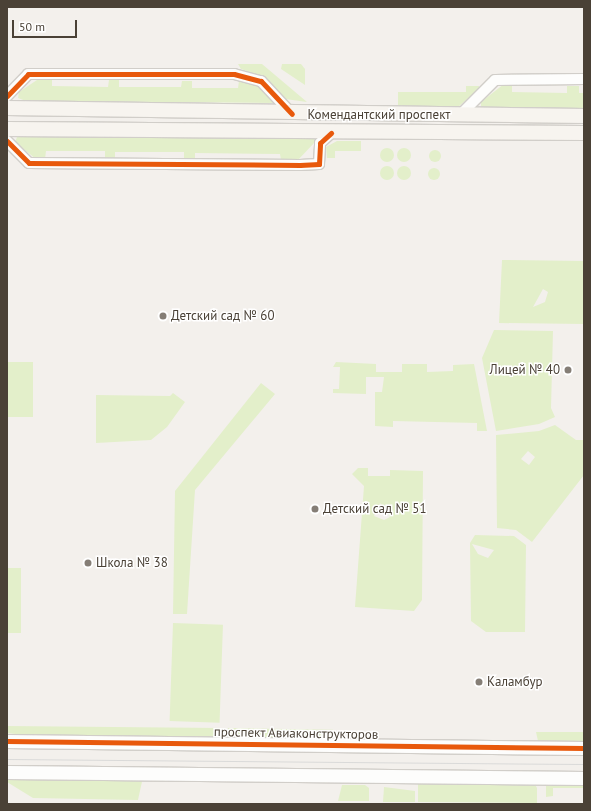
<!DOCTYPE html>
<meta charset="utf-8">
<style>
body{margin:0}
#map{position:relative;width:591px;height:811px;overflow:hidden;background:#f3f0ec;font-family:"PT Sans",sans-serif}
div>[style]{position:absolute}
.green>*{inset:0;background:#e3efca;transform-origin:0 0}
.round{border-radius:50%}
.roads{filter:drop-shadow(1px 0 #d1cec9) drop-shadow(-1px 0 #d1cec9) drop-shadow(0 1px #d1cec9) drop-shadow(0 -1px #d1cec9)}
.minor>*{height:10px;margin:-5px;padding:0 5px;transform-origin:5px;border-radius:5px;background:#fdfdfc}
.tertiary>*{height:13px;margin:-6.5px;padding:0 6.5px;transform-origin:6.5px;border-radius:6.5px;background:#fdfdfc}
.secondary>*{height:14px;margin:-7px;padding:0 7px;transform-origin:7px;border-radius:7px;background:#f7f4ef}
.tram>*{height:1px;margin:-0.5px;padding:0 0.5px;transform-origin:0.5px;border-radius:0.5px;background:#dadad9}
.cycleway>*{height:5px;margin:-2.5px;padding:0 2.5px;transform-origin:2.5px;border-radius:2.5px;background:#e8590c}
.dots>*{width:11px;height:11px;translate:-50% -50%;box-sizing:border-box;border:2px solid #fff;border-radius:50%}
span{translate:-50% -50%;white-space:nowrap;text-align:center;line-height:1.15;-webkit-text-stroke:3px #fff;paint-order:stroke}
.street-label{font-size:13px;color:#4a4136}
.poi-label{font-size:13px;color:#4a4136}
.left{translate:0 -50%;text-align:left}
.right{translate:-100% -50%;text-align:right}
.frame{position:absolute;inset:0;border:8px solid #4a4136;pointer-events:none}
.scale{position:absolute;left:12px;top:20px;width:65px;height:18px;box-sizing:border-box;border:2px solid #4a4136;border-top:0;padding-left:5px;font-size:12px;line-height:14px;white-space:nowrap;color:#4a4136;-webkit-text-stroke:3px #fff;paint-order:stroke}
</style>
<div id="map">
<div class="green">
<i style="clip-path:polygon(238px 64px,262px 64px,307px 102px,285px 99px,264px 77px,241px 69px)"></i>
<i style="clip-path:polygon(282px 64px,301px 64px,305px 69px,305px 85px,281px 69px)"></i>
<i style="clip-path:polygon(40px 78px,52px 79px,52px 86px,108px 87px,109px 80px,119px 80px,119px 87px,181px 87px,182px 81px,192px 81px,192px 88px,238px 88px,239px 81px,246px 81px,258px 85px,273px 103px,26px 101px,18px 98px,19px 92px)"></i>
<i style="clip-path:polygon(504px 84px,512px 84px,512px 92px,567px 93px,567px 86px,579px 86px,579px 93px,584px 93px,584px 109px,481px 107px,481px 102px)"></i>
<i style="clip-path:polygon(466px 86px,479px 86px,479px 89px,458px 107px,398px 107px,398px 92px,466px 92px)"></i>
<i style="clip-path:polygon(18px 135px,314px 138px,315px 142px,298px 160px,281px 160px,280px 154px,195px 153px,195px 160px,184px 160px,184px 152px,115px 152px,115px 158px,105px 158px,105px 151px,46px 151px,45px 159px,36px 159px,15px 142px)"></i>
<i style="clip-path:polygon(337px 141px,361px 141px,361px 151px,335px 151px,335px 158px,327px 158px,326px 147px)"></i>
<i class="round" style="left:397px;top:148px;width:14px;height:14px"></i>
<i class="round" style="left:380px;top:148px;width:14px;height:14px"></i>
<i class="round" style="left:429px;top:150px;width:12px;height:12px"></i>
<i class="round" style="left:397px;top:166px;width:14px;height:14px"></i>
<i class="round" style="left:380px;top:166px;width:14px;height:14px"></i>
<i class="round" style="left:428px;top:168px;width:12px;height:12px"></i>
<i style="clip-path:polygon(evenodd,502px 260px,584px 261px,584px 324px,499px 323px,502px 260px,543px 289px,548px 292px,545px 302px,533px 307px,543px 289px)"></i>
<i style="clip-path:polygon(494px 330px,553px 331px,551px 408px,555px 417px,539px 424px,496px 431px,482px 358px)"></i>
<i style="left:7px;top:362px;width:26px;height:55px"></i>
<i style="clip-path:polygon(336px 362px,376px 364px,376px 372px,402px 372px,402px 364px,427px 364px,427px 372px,453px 371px,453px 365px,474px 364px,487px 431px,477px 431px,477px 423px,393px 421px,393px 427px,375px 426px,375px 392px,382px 392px,384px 377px,366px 377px,366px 394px,333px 393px,333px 389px,339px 389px,340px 367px,333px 367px)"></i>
<i style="clip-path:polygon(261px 383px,275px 394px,195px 490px,187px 614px,173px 614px,175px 491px)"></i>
<i style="clip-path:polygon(173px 393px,185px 402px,167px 427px,151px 440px,96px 443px,96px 395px,170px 396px)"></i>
<i style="clip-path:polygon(evenodd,555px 425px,576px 440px,584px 440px,584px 475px,532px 542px,516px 530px,497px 528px,496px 435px,539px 431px,555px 425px,528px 451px,535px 457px,529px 465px,521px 459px,528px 451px)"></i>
<i style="clip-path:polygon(evenodd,358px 468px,368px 468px,368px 476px,390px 476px,390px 470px,423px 471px,422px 600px,414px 611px,355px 607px,364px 486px,352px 474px,358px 468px,380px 503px,390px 517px,384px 520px,374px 516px,380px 503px)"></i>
<i style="clip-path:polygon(evenodd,475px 535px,514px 536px,526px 545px,525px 632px,486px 632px,471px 621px,470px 543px,475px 535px,472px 544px,494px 550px,488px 558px,478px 554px,472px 544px)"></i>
<i style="left:7px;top:568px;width:14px;height:65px"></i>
<i style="left:173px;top:623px;width:50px;height:98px;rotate:2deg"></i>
<i style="clip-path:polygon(7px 726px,220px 728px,217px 738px,39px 737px,7px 733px)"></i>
<i style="left:228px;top:728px;width:105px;height:11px;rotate:1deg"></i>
<i style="clip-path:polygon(536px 732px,584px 732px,584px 742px,538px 741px)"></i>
<i style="clip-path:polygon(37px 776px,143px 777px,138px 800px,33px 798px,7px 782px,7px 779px)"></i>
<i style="clip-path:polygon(424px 780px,533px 781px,537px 788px,537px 803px,418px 802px,418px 784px,424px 784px)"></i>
<i style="clip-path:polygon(546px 781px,584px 781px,584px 788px,553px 788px,553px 796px,546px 797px)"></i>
<i style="clip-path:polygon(342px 785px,365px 785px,369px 788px,369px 801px,338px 801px)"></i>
<i style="clip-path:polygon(384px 787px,415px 791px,415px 802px,383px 802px)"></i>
</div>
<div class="roads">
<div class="minor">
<i style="left:7px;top:96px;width:30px;rotate:-46deg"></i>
<i style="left:28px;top:74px;width:206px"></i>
<i style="left:234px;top:74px;width:28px;rotate:15deg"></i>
<i style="left:261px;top:81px;width:45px;rotate:46.8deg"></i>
<i style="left:460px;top:115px;width:49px;rotate:-45deg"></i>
<i style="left:495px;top:80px;width:89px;rotate:-0.6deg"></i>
<i style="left:7px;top:141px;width:31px;rotate:45deg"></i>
<i style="left:29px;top:163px;width:271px;rotate:0.4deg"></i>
<i style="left:300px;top:165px;width:19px;rotate:-3deg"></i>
<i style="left:319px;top:164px;width:21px;rotate:-87deg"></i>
<i style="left:320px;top:143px;width:15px;rotate:-42deg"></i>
</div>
<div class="tertiary">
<i style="left:7px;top:741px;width:577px;rotate:0.7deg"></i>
<i style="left:7px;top:772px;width:577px;rotate:0.6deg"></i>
</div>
<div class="secondary">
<i style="left:7px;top:108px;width:577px;rotate:0.79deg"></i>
<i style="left:7px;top:129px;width:577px;rotate:0.4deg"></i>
</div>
</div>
<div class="tram">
<i style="left:7px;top:759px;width:577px;rotate:0.5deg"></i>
</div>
<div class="cycleway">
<i style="left:7px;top:96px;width:30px;rotate:-46deg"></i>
<i style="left:28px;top:74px;width:206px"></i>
<i style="left:234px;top:74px;width:28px;rotate:15deg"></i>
<i style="left:261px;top:81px;width:45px;rotate:46.8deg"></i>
<i style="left:7px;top:141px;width:31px;rotate:45deg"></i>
<i style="left:29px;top:163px;width:271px;rotate:0.4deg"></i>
<i style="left:300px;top:165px;width:19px;rotate:-3deg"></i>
<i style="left:319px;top:164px;width:21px;rotate:-87deg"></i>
<i style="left:320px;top:143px;width:15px;rotate:-42deg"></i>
<i style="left:7px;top:741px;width:577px;rotate:0.7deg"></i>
</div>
<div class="dots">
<i style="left:163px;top:316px;background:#857e76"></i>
<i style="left:568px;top:370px;background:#857e76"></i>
<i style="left:315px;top:509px;background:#857e76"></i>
<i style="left:88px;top:563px;background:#857e76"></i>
<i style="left:479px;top:682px;background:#857e76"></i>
</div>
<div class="street-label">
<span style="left:379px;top:115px">Комендантский проспект</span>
<span style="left:296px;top:734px;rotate:1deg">проспект Авиаконструкторов</span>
</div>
<div class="poi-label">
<span class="left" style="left:171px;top:316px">Детский сад № 60</span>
<span class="right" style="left:560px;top:370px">Лицей № 40</span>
<span class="left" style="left:323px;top:509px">Детский сад № 51</span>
<span class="left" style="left:96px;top:563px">Школа № 38</span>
<span class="left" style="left:487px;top:682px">Каламбур</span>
</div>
<div class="frame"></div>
<div class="scale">50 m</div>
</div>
